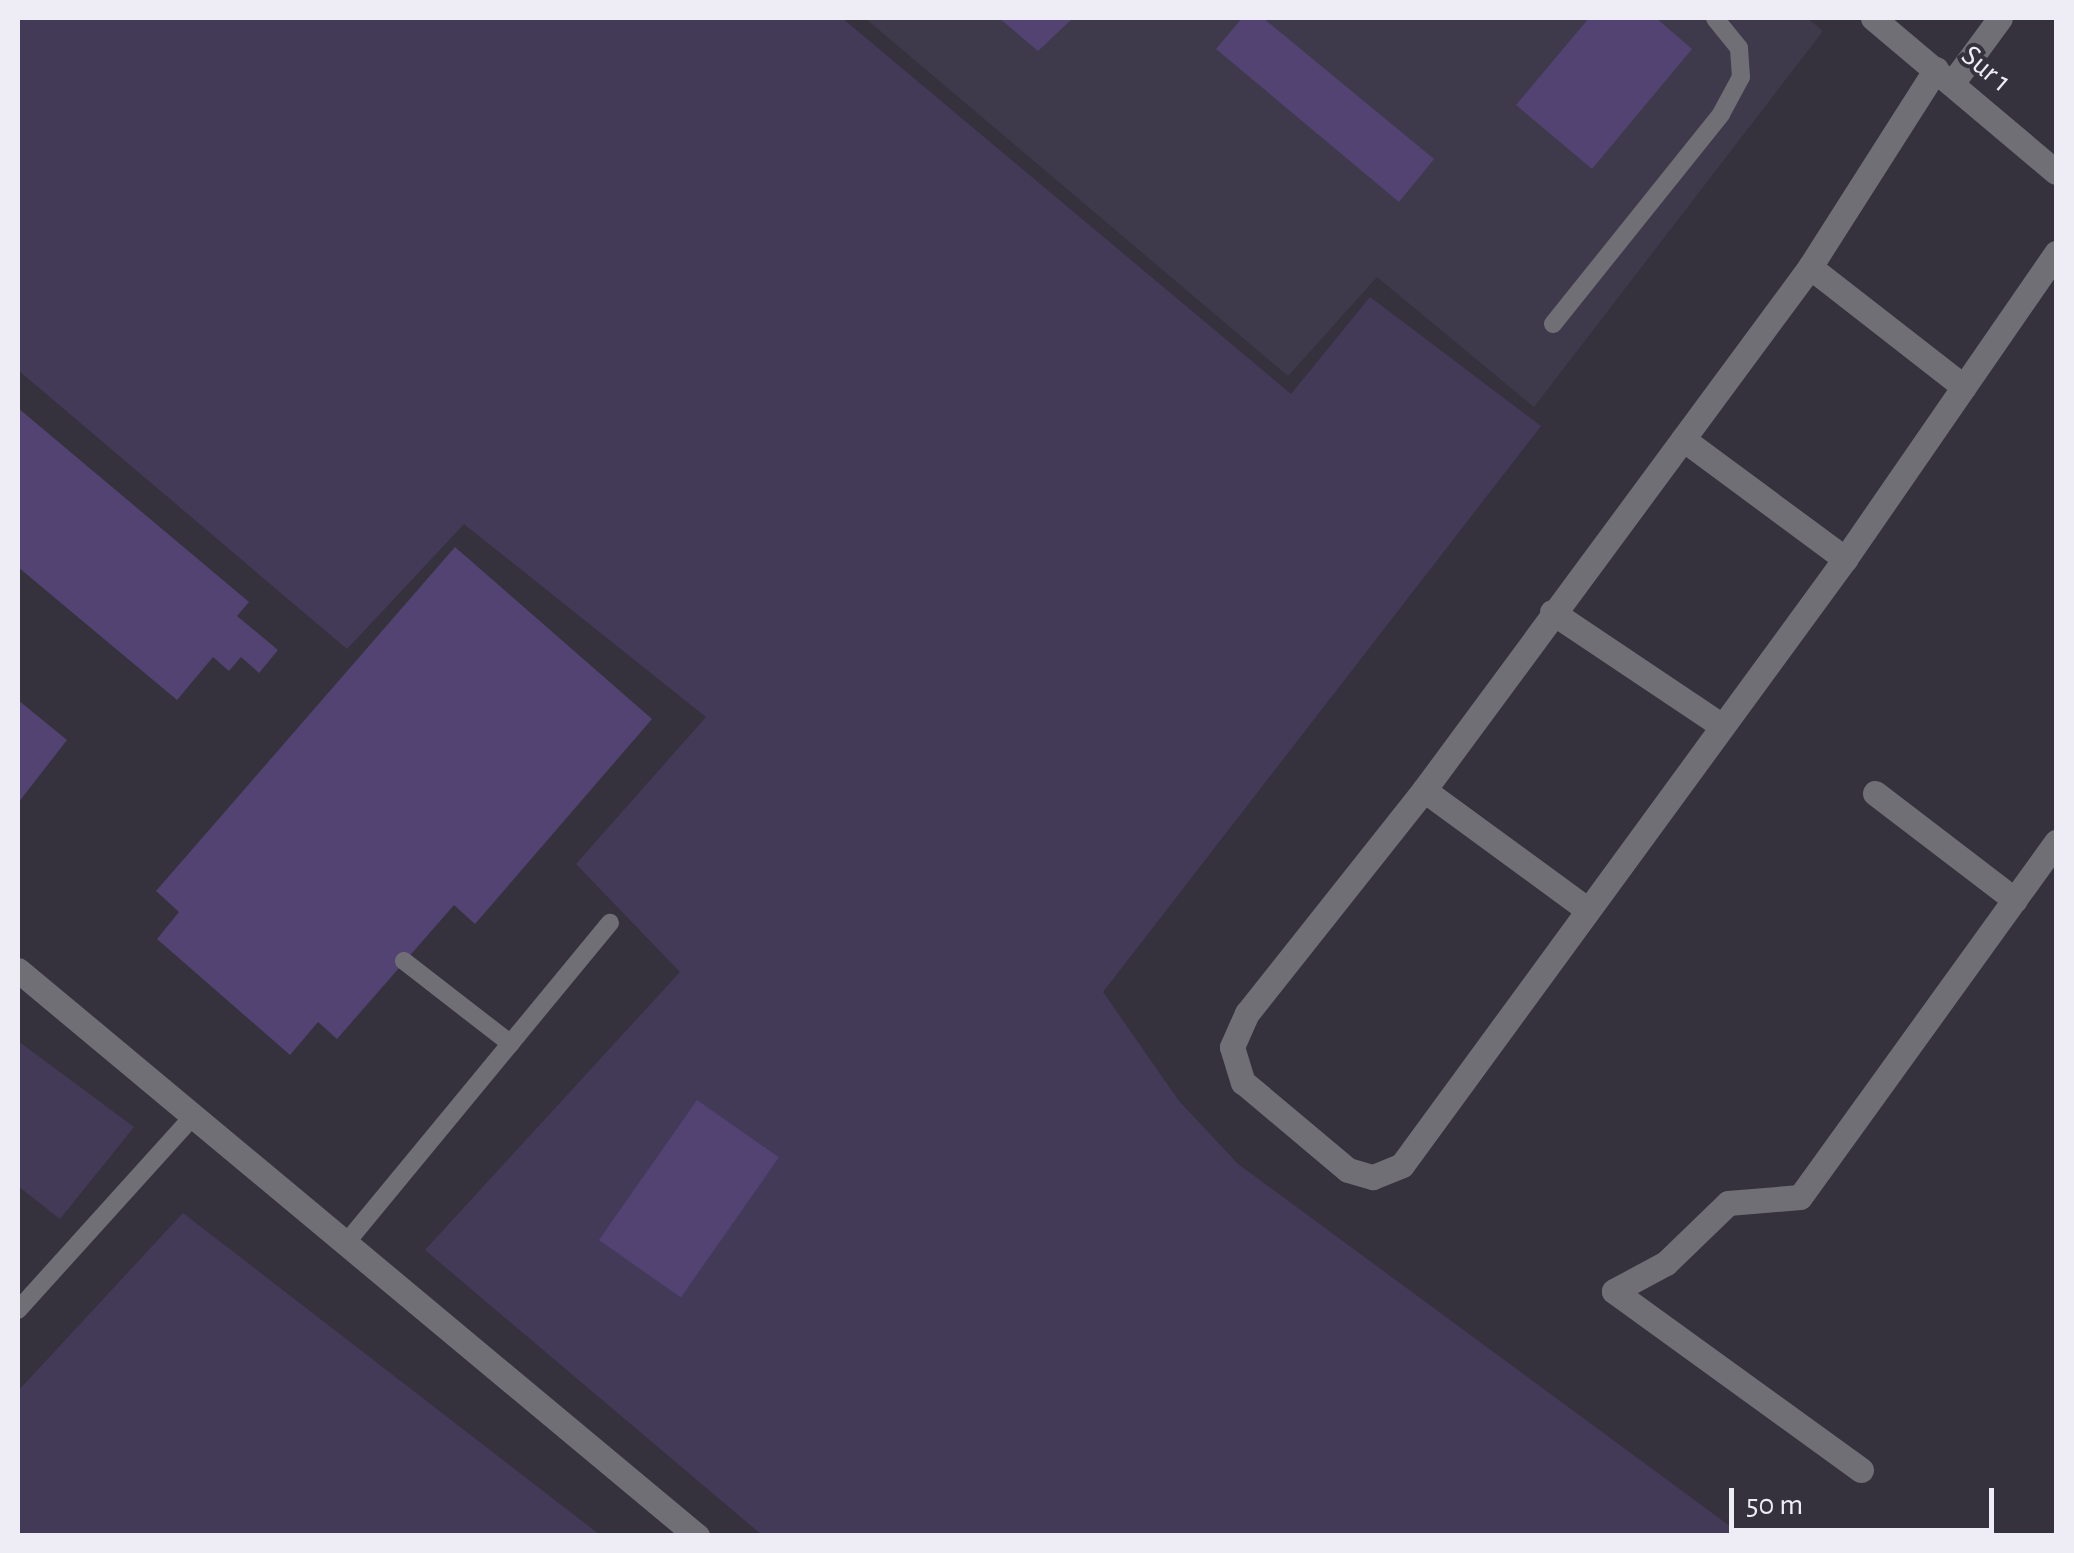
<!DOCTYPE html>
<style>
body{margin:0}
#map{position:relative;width:2074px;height:1553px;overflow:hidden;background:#35323e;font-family:"Alegreya Sans",sans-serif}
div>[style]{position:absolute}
.built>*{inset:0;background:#3f3a4b}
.green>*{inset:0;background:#433a58}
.building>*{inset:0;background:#524372;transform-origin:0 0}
.service>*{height:18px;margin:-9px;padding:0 9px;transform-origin:9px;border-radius:9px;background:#716f76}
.minor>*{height:25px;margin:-12.5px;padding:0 12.5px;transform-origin:12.5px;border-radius:12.5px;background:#716f76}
span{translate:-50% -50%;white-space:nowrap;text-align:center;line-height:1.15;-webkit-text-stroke:8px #35323e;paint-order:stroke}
.street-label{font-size:30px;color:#eeecf4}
.frame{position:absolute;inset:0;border:20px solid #eeecf4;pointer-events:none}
.scale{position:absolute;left:1729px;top:1488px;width:265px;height:45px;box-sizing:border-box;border:5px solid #eeecf4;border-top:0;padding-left:12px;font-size:30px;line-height:35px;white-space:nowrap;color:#eeecf4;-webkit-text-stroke:8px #35323e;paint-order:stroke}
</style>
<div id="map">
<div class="built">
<i style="clip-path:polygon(865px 18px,1807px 18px,1823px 31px,1534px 407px,1377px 277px,1288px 376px)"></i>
</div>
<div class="green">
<i style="clip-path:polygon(18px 18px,842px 18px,1291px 394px,1370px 297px,1541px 426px,1103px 992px,1179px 1101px,1238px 1164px,1742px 1535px,762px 1535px,425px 1250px,680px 972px,576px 864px,706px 717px,464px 524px,347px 649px,18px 370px)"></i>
<i style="clip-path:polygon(18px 1041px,134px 1127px,60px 1219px,18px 1186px)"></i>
<i style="clip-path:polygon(183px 1213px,600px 1535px,18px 1535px,18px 1391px)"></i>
</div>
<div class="building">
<i style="clip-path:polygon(999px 18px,1073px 18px,1038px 51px)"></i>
<i style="clip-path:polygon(1242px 18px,1263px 18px,1434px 159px,1399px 202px,1216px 49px)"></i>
<i style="clip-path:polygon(1589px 18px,1656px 18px,1692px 49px,1592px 169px,1516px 105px)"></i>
<i style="clip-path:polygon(18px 408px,249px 602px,237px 616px,278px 650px,259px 673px,241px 657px,229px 671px,213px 657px,177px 700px,18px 567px)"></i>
<i style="clip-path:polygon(455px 547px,652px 719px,475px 924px,454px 905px,337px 1039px,318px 1022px,290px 1055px,157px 939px,179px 912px,156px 891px)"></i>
<i style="clip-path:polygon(18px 700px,67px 740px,18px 803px)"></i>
<i style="left:697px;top:1100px;width:100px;height:171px;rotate:35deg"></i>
</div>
<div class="service">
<i style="left:1553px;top:324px;width:269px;rotate:-51.3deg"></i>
<i style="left:1721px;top:114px;width:42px;rotate:-61.6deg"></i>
<i style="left:1741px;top:77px;width:29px;rotate:-94deg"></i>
<i style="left:1739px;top:48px;width:38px;rotate:-129deg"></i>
<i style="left:404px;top:961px;width:135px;rotate:37.8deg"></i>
<i style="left:346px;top:1243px;width:415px;rotate:-50.5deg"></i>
<i style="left:18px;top:1310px;width:261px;rotate:-47.9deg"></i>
</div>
<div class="minor">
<i style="left:1873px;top:18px;width:239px;rotate:40.1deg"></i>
<i style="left:1936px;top:69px;width:235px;rotate:122.5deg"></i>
<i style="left:1810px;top:267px;width:650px;rotate:126.43deg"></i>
<i style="left:1424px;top:790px;width:285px;rotate:128.4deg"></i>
<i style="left:1247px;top:1013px;width:37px;rotate:114deg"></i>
<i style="left:1232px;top:1047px;width:37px;rotate:73deg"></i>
<i style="left:1243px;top:1082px;width:137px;rotate:40deg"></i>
<i style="left:1348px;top:1170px;width:26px;rotate:16deg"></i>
<i style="left:1373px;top:1177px;width:31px;rotate:-22deg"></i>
<i style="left:1402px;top:1165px;width:751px;rotate:-53.83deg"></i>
<i style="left:1845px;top:559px;width:372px;rotate:-55.4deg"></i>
<i style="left:1953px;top:82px;width:79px;rotate:-53.7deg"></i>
<i style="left:1810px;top:267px;width:195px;rotate:37.9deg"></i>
<i style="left:1683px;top:439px;width:202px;rotate:36.5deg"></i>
<i style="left:1552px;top:612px;width:205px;rotate:33.8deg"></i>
<i style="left:1424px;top:790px;width:200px;rotate:36.2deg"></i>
<i style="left:1875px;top:793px;width:176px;rotate:37.4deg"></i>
<i style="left:18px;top:970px;width:884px;rotate:39.81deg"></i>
<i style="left:1861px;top:1470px;width:305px;rotate:-144.1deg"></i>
<i style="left:1614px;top:1291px;width:59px;rotate:-28.3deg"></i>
<i style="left:1666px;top:1263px;width:86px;rotate:-44.1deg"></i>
<i style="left:1728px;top:1203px;width:72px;rotate:-4.8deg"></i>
<i style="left:1800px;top:1197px;width:438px;rotate:-54.2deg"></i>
</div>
<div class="street-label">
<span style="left:1986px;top:69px;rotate:40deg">Sur 1</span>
</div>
<div class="frame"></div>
<div class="scale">50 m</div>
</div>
